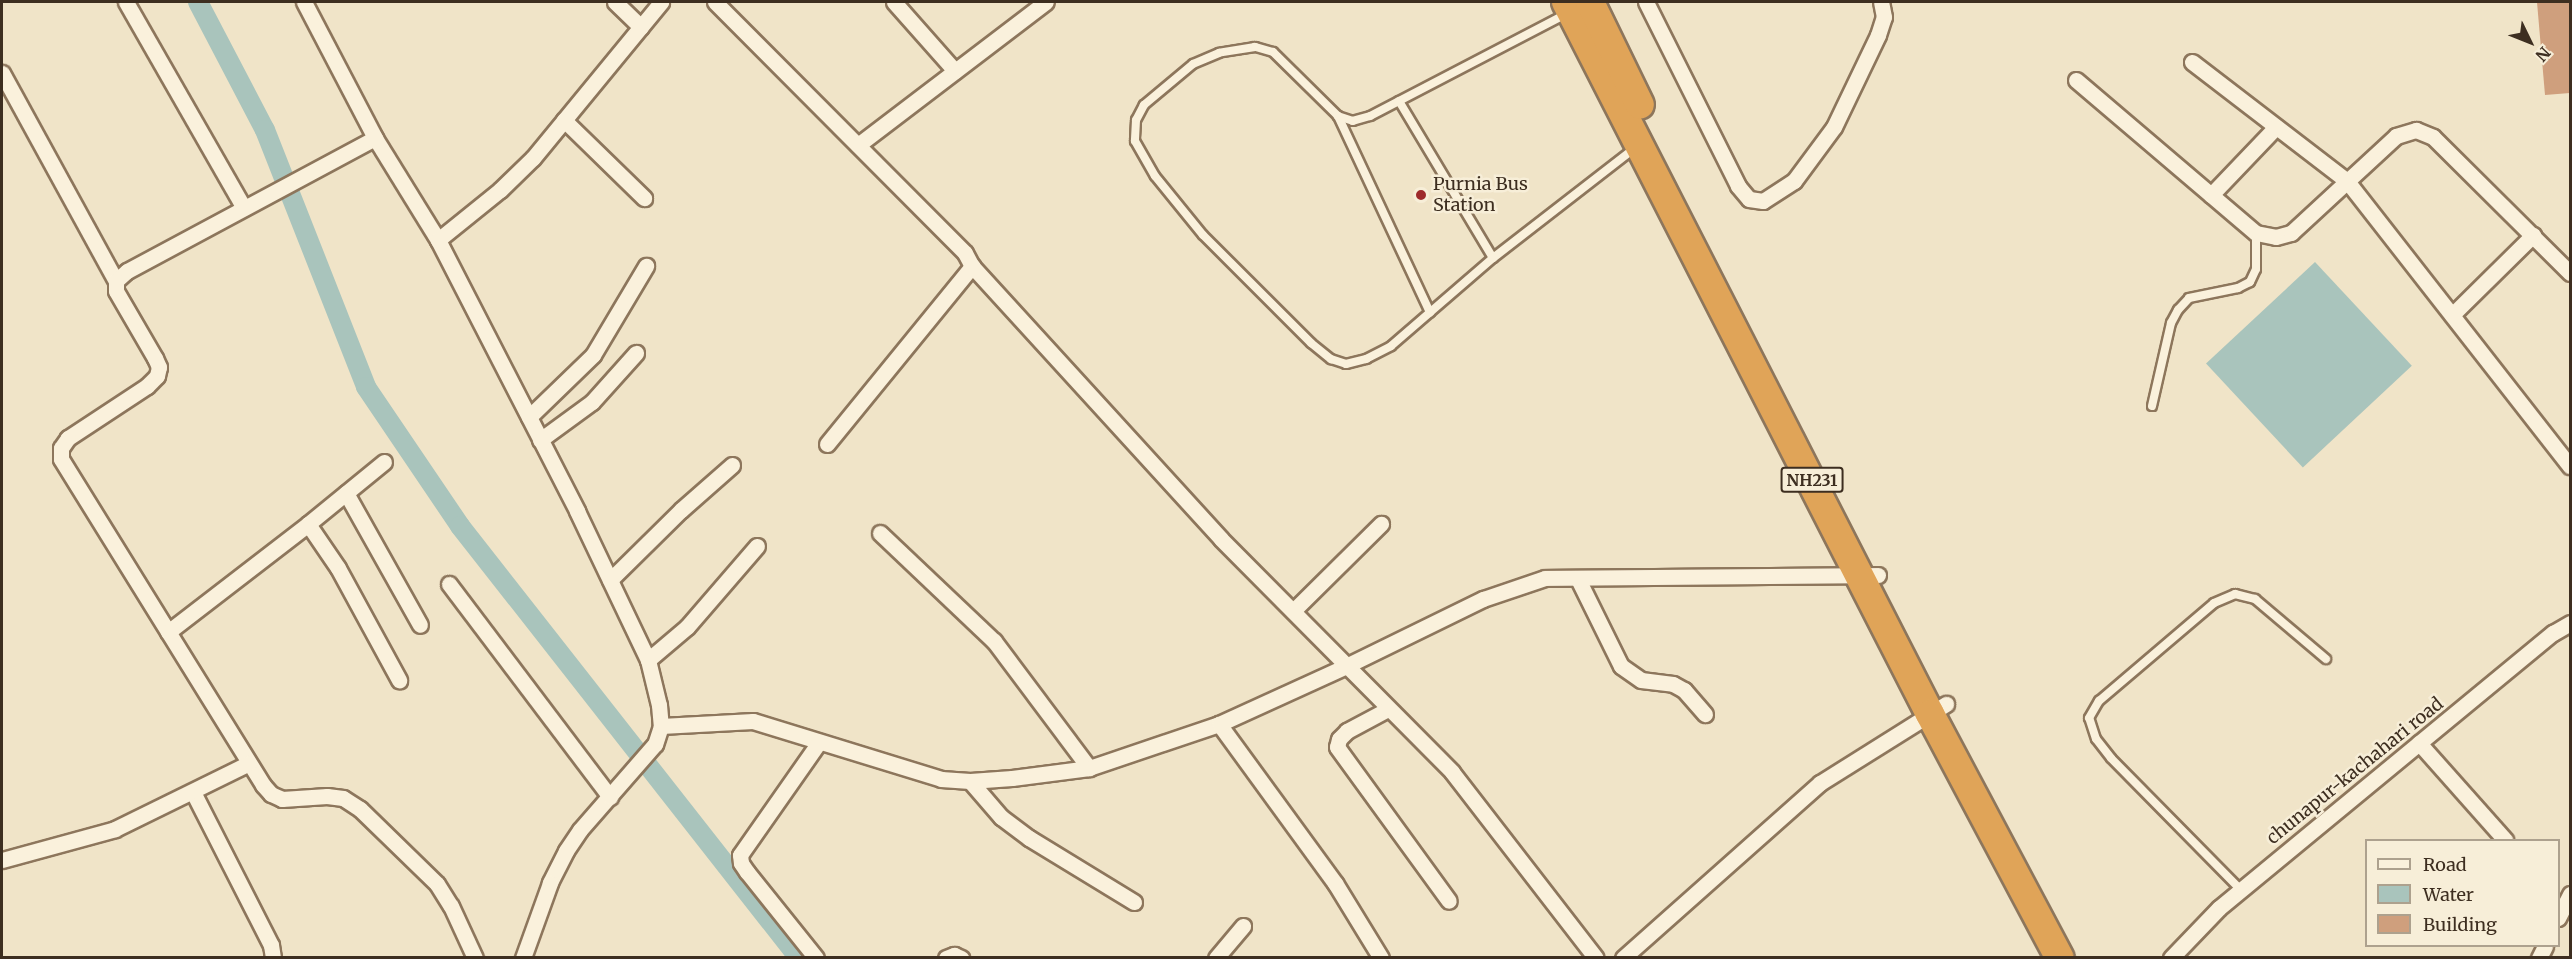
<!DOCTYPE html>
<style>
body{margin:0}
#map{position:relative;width:2572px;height:959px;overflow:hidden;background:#f0e4c8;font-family:Merriweather,serif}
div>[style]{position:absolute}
.water>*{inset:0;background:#a9c4bc;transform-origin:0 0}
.canal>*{height:20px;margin:-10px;padding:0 10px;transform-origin:10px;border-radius:10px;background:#a9c4bc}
.building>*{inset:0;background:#cf9f7d}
.roads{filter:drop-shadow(2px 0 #8d765c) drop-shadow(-2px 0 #8d765c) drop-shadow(0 2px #8d765c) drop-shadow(0 -2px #8d765c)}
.lane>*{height:8px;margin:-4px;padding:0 4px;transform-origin:4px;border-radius:4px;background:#faf1dc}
.street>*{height:15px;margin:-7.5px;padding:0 7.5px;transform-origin:7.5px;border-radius:7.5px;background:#faf1dc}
.highway>*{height:28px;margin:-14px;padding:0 14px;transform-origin:14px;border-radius:14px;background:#e0a458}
.dots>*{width:16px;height:16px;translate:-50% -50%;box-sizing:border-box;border:3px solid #f7eed8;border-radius:50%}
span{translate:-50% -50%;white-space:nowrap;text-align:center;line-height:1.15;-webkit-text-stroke:5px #f7eed8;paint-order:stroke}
.shield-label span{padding:2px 4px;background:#f7eed8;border:2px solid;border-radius:4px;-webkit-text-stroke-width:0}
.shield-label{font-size:16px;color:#3d2e20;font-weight:700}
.poi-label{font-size:18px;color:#3d2e20}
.left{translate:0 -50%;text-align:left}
.street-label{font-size:18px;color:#3d2e20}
.frame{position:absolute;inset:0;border:3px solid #3d2e20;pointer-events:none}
.legend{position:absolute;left:2365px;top:839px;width:195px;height:108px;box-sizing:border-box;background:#f7eed8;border:2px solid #ada18e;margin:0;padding:8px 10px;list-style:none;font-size:18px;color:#3d2e20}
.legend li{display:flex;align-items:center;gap:12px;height:30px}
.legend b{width:30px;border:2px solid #ada18e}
.north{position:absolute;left:2500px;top:12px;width:60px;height:60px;-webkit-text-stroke:4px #f7eed8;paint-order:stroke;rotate:133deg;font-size:16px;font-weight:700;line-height:24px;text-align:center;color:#3d2e20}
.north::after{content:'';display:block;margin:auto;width:21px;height:27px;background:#3d2e20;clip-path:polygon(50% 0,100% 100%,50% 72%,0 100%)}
</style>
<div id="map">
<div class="water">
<i style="left:2315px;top:262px;width:142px;height:149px;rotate:47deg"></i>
</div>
<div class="canal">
<i style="left:198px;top:2px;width:144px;rotate:62.4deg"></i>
<i style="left:265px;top:130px;width:276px;rotate:68.5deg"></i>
<i style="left:366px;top:387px;width:168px;rotate:55.9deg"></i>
<i style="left:460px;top:526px;width:549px;rotate:51.88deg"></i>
</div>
<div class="building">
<i style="clip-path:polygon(2537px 2px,2570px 2px,2570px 93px,2545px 95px)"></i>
</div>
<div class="roads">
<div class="lane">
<i style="left:1568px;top:13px;width:223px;rotate:152.5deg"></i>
<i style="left:1370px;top:116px;width:18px;rotate:164deg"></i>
<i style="left:1353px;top:121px;width:16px;rotate:-162deg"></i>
<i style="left:1338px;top:116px;width:91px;rotate:-135.4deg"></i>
<i style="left:1273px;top:52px;width:19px;rotate:-164deg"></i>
<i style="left:1255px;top:47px;width:36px;rotate:171deg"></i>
<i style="left:1219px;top:53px;width:28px;rotate:157deg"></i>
<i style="left:1193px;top:64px;width:64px;rotate:140.1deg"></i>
<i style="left:1144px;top:105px;width:17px;rotate:118deg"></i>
<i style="left:1136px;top:120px;width:21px;rotate:93deg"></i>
<i style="left:1135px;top:141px;width:40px;rotate:60.3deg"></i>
<i style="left:1155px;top:176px;width:76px;rotate:50.9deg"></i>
<i style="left:1203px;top:235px;width:153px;rotate:45deg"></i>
<i style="left:1311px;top:343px;width:26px;rotate:39deg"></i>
<i style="left:1331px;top:359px;width:16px;rotate:18deg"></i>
<i style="left:1346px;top:364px;width:21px;rotate:-14deg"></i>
<i style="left:1366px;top:359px;width:28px;rotate:-27deg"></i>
<i style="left:1391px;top:346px;width:135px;rotate:-40.8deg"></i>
<i style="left:1493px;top:258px;width:181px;rotate:-37.8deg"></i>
<i style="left:1399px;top:101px;width:183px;rotate:59.1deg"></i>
<i style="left:1338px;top:116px;width:217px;rotate:64.9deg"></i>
<i style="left:2152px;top:406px;width:85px;rotate:-77.1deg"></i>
<i style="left:2171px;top:323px;width:15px;rotate:-62deg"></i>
<i style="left:2178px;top:310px;width:16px;rotate:-47deg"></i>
<i style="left:2189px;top:298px;width:50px;rotate:-11.5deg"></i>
<i style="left:2238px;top:288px;width:13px;rotate:-27deg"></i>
<i style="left:2250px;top:282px;width:14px;rotate:-65deg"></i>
<i style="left:2256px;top:269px;width:36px;rotate:-90deg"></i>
<i style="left:2241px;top:890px;width:185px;rotate:-134.6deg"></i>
<i style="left:2111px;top:758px;width:24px;rotate:-128deg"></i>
<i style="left:2096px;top:739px;width:22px;rotate:-108deg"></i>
<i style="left:2089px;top:718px;width:20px;rotate:-60deg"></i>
<i style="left:2099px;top:701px;width:151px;rotate:-40.4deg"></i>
<i style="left:2214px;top:603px;width:23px;rotate:-23deg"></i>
<i style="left:2235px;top:594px;width:21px;rotate:14deg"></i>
<i style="left:2255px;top:599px;width:93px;rotate:40.2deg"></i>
</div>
<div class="street">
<i style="left:126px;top:2px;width:237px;rotate:60.2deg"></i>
<i style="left:304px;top:2px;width:153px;rotate:62.4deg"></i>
<i style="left:375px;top:138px;width:120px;rotate:58.3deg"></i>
<i style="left:438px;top:240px;width:305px;rotate:62.8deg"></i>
<i style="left:577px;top:511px;width:165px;rotate:64.5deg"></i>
<i style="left:648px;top:660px;width:46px;rotate:76.3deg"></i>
<i style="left:659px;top:705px;width:21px;rotate:85deg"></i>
<i style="left:661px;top:726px;width:19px;rotate:108deg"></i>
<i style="left:655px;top:744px;width:114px;rotate:131.1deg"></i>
<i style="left:580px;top:830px;width:25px;rotate:124deg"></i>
<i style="left:566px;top:851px;width:36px;rotate:117deg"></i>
<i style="left:550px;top:883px;width:80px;rotate:109.8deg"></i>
<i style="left:615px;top:2px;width:36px;rotate:44deg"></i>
<i style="left:715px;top:2px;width:354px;rotate:45.1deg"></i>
<i style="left:965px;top:253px;width:15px;rotate:62deg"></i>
<i style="left:972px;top:266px;width:369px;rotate:47.6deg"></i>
<i style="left:1221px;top:539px;width:328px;rotate:45.2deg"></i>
<i style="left:1452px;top:772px;width:235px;rotate:52.3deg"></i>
<i style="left:894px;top:2px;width:92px;rotate:48.5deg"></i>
<i style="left:1646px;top:2px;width:206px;rotate:63.4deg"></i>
<i style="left:1738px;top:186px;width:17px;rotate:50deg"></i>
<i style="left:1749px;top:199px;width:14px;rotate:8deg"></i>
<i style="left:1763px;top:201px;width:37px;rotate:-33deg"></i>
<i style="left:1794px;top:181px;width:67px;rotate:-53.5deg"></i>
<i style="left:1834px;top:127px;width:102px;rotate:-64.4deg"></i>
<i style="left:1878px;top:35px;width:19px;rotate:-72deg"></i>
<i style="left:1884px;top:17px;width:15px;rotate:-101deg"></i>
<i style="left:2192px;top:62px;width:195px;rotate:37.5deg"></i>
<i style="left:2347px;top:181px;width:362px;rotate:52deg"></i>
<i style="left:2px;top:73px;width:237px;rotate:61.3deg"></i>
<i style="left:2076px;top:80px;width:236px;rotate:40.4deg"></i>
<i style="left:2256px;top:233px;width:20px;rotate:11deg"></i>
<i style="left:2276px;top:237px;width:16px;rotate:-15deg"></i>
<i style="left:2291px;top:233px;width:143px;rotate:-42.7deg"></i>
<i style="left:2396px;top:136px;width:21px;rotate:-17deg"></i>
<i style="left:2416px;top:130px;width:18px;rotate:22deg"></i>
<i style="left:2433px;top:137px;width:193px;rotate:44.8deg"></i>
<i style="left:564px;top:120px;width:112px;rotate:44.3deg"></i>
<i style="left:375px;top:138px;width:281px;rotate:151.8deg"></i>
<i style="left:127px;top:271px;width:15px;rotate:138deg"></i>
<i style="left:116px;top:281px;width:10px;rotate:90deg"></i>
<i style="left:116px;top:291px;width:78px;rotate:59.8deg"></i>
<i style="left:155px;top:358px;width:10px;rotate:66deg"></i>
<i style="left:159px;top:367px;width:9px;rotate:103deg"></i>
<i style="left:157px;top:376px;width:14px;rotate:135deg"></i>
<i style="left:147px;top:386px;width:95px;rotate:146.6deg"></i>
<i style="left:68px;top:438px;width:12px;rotate:125deg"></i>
<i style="left:61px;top:448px;width:11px;rotate:90deg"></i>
<i style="left:61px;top:459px;width:384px;rotate:58.2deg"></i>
<i style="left:263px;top:785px;width:12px;rotate:48deg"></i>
<i style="left:271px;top:794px;width:12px;rotate:24deg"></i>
<i style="left:282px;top:799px;width:45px;rotate:-3.8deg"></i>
<i style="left:327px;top:796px;width:16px;rotate:7deg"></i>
<i style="left:343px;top:798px;width:20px;rotate:33deg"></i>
<i style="left:360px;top:809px;width:107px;rotate:44.2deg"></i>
<i style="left:437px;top:884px;width:26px;rotate:58deg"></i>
<i style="left:451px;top:906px;width:57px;rotate:65.2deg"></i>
<i style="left:858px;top:145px;width:236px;rotate:-37.3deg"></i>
<i style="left:2211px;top:195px;width:94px;rotate:-46.3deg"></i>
<i style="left:438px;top:240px;width:80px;rotate:-38.9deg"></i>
<i style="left:500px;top:190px;width:46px;rotate:-44.1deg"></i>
<i style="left:533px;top:158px;width:202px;rotate:-50.6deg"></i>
<i style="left:2452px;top:315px;width:114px;rotate:-44.6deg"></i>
<i style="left:529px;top:417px;width:89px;rotate:-44.1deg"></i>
<i style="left:593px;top:355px;width:104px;rotate:-59.2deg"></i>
<i style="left:540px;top:440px;width:64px;rotate:-36.2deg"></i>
<i style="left:592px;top:402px;width:66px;rotate:-48.1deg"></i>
<i style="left:827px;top:444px;width:230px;rotate:-50.8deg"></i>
<i style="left:346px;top:493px;width:151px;rotate:60.7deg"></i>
<i style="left:308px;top:524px;width:53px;rotate:55.7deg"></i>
<i style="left:338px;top:568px;width:128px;rotate:61.4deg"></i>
<i style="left:880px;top:533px;width:157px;rotate:43.5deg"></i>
<i style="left:994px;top:641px;width:159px;rotate:53.2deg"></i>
<i style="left:1578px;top:579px;width:97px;rotate:63.7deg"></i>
<i style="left:1621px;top:666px;width:24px;rotate:35deg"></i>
<i style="left:1641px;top:680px;width:32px;rotate:7deg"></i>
<i style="left:1673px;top:684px;width:13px;rotate:29deg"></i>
<i style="left:1684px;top:690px;width:32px;rotate:49deg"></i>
<i style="left:610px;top:580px;width:100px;rotate:-44.6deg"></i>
<i style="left:681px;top:510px;width:68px;rotate:-41.4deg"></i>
<i style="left:449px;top:584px;width:267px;rotate:52.9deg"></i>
<i style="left:1293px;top:611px;width:124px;rotate:-44.7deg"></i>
<i style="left:168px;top:632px;width:177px;rotate:-37.6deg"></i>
<i style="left:308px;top:524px;width:98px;rotate:-39.2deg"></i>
<i style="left:648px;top:660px;width:51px;rotate:-40.2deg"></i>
<i style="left:687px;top:627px;width:107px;rotate:-49.2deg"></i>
<i style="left:1388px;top:709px;width:47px;rotate:151.8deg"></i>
<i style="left:1347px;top:731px;width:11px;rotate:135deg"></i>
<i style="left:1339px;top:739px;width:8px;rotate:104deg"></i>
<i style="left:1337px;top:747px;width:190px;rotate:54deg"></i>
<i style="left:1219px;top:724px;width:197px;rotate:53.9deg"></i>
<i style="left:1335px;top:883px;width:88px;rotate:58.5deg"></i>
<i style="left:661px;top:726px;width:92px;rotate:-3.1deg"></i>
<i style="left:753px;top:721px;width:197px;rotate:17.1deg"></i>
<i style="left:941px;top:779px;width:29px;rotate:4deg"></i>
<i style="left:970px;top:781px;width:42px;rotate:-4.1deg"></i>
<i style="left:1012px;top:778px;width:78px;rotate:-7.4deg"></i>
<i style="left:1089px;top:768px;width:137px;rotate:-18.7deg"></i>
<i style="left:1219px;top:724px;width:140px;rotate:-24.5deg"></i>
<i style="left:1346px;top:666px;width:153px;rotate:-26.1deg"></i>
<i style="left:1483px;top:599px;width:65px;rotate:-18.7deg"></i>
<i style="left:1545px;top:578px;width:333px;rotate:-0.5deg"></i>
<i style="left:2419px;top:743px;width:130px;rotate:48.4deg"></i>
<i style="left:970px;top:781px;width:48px;rotate:49.3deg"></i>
<i style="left:1001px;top:817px;width:35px;rotate:37deg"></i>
<i style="left:1029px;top:838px;width:123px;rotate:31.4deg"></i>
<i style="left:193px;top:792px;width:172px;rotate:63deg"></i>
<i style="left:271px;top:945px;width:13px;rotate:81deg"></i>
<i style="left:2px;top:860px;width:117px;rotate:-15.3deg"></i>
<i style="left:115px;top:829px;width:149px;rotate:-26.2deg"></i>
<i style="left:2558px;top:918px;width:27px;rotate:-63deg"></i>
<i style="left:816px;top:958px;width:110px;rotate:-128.7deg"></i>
<i style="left:747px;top:872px;width:11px;rotate:-124deg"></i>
<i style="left:741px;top:863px;width:8px;rotate:-97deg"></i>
<i style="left:740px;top:855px;width:138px;rotate:-55deg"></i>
<i style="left:946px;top:958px;width:9px;rotate:-21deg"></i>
<i style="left:954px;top:955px;width:8px;rotate:23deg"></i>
<i style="left:1216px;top:958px;width:42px;rotate:-49.8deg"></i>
<i style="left:1623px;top:958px;width:264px;rotate:-41.6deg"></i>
<i style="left:1820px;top:783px;width:149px;rotate:-32.1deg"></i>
<i style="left:2171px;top:958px;width:69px;rotate:-46.2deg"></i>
<i style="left:2219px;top:908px;width:433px;rotate:-39.5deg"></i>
<i style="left:2553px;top:633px;width:20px;rotate:-30deg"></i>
<i style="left:2539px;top:958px;width:13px;rotate:-63deg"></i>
</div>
<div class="highway">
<i style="left:1566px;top:2px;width:800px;rotate:62.92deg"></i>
<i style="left:1930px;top:714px;width:276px;rotate:62deg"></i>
<i style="left:1590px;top:2px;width:114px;rotate:64.1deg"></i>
</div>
</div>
<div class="dots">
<i style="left:1421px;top:195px;background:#9e2a2b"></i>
</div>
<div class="shield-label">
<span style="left:1812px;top:480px">NH231</span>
</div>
<div class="poi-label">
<span class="left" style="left:1433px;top:195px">Purnia Bus<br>Station</span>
</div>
<div class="street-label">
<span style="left:2355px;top:771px;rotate:-39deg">chunapur-kachahari road</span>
</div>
<div class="frame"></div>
<ul class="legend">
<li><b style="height:8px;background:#faf1dc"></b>Road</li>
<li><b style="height:16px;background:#a9c4bc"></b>Water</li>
<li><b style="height:16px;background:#cf9f7d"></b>Building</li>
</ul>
<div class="north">N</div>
</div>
